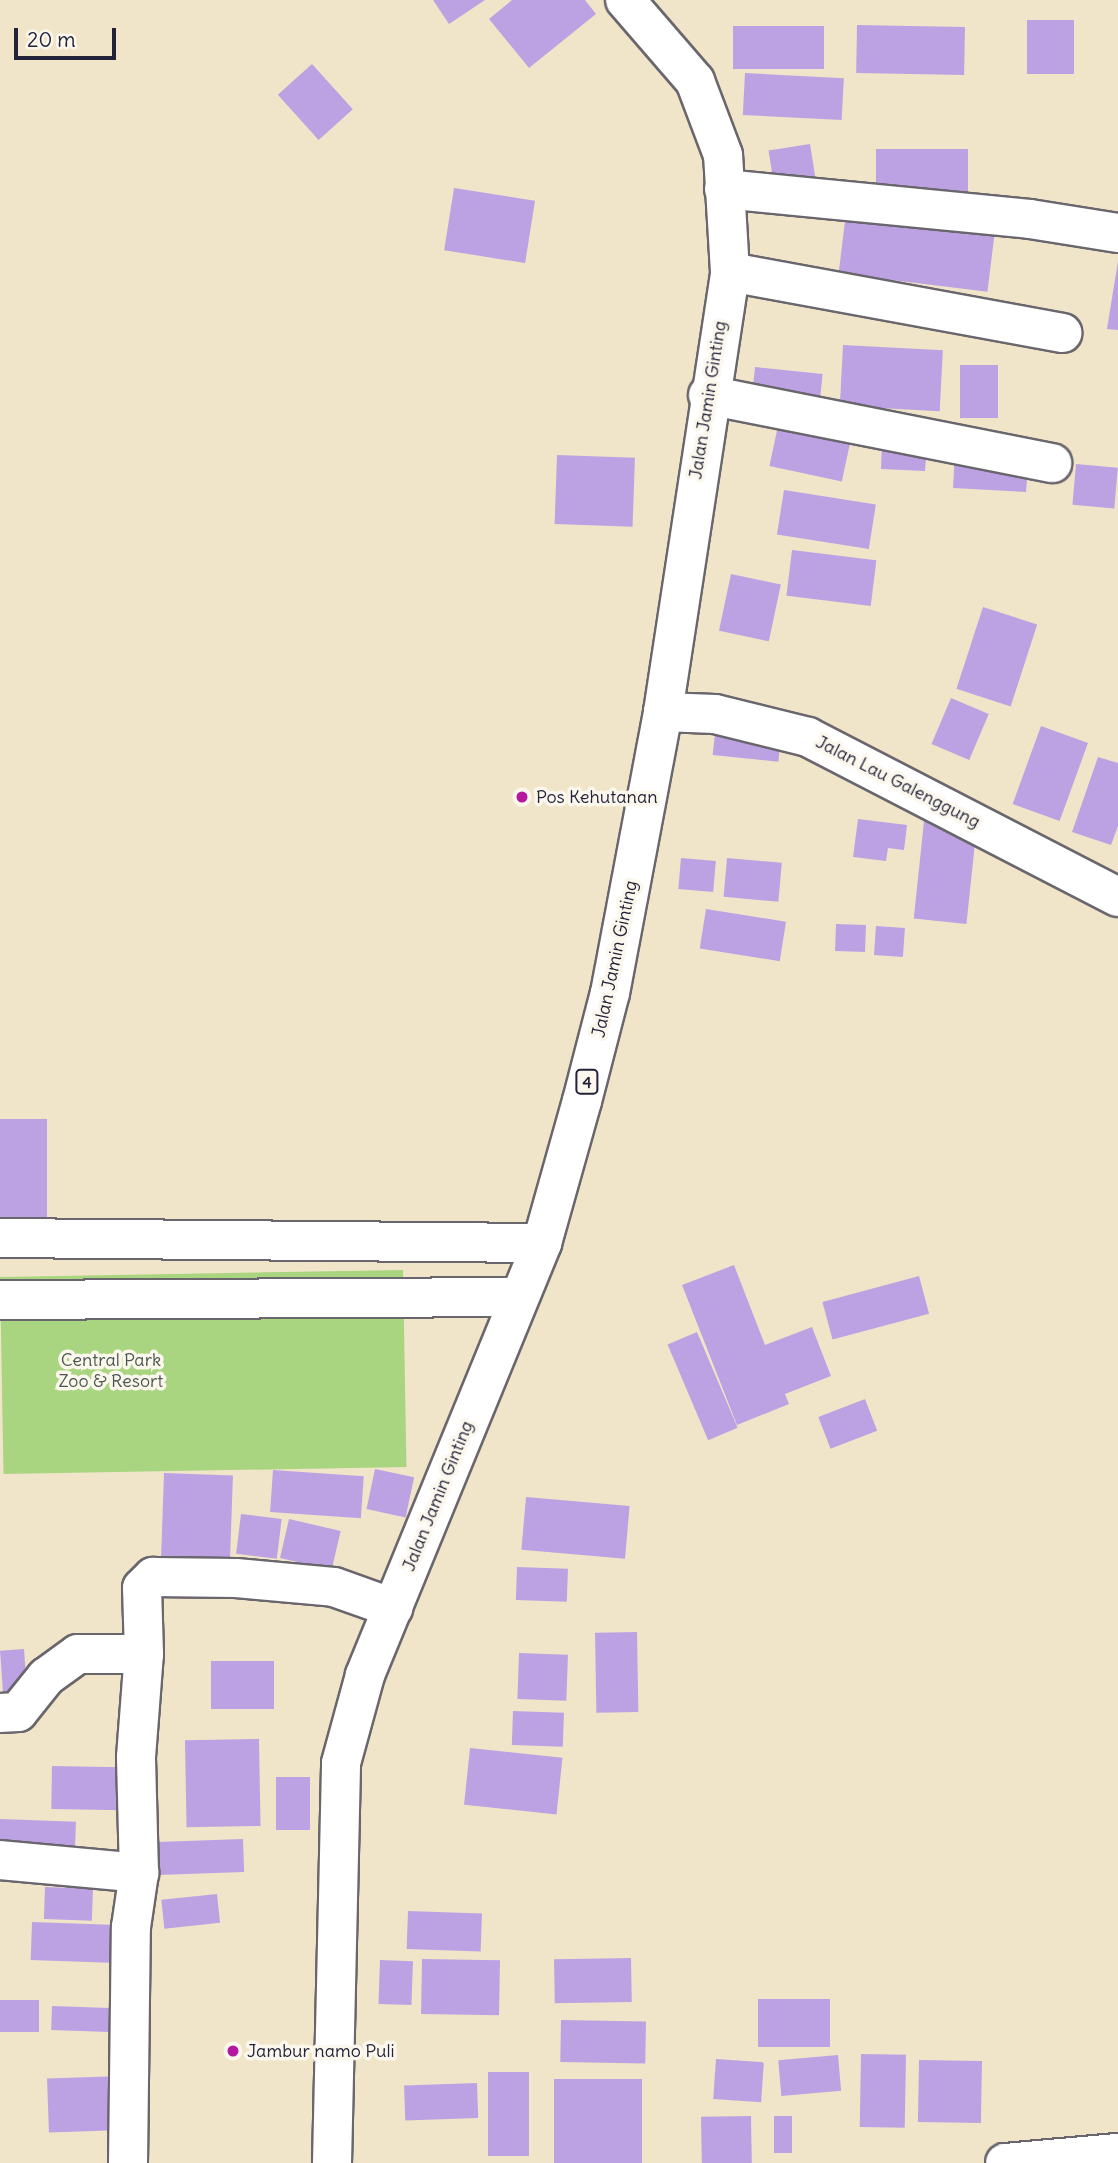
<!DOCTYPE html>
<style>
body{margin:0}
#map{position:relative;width:1118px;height:2163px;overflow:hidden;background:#f1e5c9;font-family:Delius,sans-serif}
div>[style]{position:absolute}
.green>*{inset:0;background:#a9d480;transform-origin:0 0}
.building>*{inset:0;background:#bda2e3;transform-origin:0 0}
.roads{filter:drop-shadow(2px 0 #6a666d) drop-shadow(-2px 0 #6a666d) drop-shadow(0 2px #6a666d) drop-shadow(0 -2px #6a666d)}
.minor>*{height:38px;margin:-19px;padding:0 19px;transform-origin:19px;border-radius:19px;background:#fff}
.highway>*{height:38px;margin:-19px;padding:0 19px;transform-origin:19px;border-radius:19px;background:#fff}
.dots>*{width:19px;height:19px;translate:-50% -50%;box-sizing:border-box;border:4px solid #fbf7ec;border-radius:50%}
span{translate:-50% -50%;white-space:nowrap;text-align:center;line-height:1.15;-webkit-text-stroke:7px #fbf7ec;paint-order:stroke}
.shield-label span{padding:2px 5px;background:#fbf7ec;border:2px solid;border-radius:5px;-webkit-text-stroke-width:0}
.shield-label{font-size:16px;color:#22223b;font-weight:700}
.street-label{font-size:18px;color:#22223b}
.poi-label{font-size:18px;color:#22223b}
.left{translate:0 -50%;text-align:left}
.park-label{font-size:18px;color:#4a5750}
.scale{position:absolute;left:14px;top:28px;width:102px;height:32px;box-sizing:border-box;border:4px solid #22223b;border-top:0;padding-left:9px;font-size:21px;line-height:24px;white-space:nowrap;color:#22223b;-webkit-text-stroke:5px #fbf7ec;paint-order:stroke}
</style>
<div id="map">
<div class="green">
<i style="left:403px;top:1270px;width:197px;height:403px;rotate:89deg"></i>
</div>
<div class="building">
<i style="clip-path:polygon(433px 0,485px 0,449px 24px)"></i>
<i style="clip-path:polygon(512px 0,585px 0,596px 14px,529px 68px,489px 19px)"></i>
<i style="left:1027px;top:20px;width:47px;height:54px"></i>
<i style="left:857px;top:25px;width:108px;height:48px;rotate:1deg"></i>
<i style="left:733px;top:26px;width:91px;height:43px"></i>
<i style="left:312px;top:64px;width:61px;height:46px;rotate:48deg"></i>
<i style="left:745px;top:73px;width:99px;height:42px;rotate:3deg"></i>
<i style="left:810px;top:144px;width:39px;height:42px;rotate:81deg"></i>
<i style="left:968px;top:149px;width:49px;height:92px;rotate:90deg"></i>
<i style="left:454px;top:188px;width:82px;height:63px;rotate:9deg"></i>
<i style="left:846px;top:213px;width:150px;height:61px;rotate:7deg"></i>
<i style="clip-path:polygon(1118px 261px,1118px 330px,1107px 329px)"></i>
<i style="left:843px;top:345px;width:100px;height:61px;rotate:3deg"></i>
<i style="left:960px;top:365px;width:38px;height:53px"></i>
<i style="left:755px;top:367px;width:68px;height:33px;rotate:6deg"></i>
<i style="left:779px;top:421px;width:74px;height:46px;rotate:12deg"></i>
<i style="clip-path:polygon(882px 440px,927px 446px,925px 471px,881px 469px)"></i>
<i style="clip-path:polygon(955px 452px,1028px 465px,1026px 492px,953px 488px)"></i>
<i style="left:557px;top:455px;width:78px;height:69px;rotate:2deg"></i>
<i style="left:1076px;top:464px;width:42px;height:41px;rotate:5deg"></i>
<i style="left:784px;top:490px;width:93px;height:45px;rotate:9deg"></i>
<i style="left:792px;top:550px;width:85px;height:46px;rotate:7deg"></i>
<i style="left:731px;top:574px;width:51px;height:58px;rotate:12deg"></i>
<i style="left:983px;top:607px;width:57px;height:86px;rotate:18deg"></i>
<i style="left:951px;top:698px;width:41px;height:50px;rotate:23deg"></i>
<i style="left:1041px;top:726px;width:50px;height:83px;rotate:20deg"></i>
<i style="left:715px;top:733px;width:66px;height:22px;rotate:6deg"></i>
<i style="clip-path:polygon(1098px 757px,1118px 763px,1118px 826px,1111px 845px,1072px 832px)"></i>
<i style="clip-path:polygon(858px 819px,907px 825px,904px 850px,888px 848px,886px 861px,853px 857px)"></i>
<i style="left:924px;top:821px;width:53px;height:98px;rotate:6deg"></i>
<i style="left:681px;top:858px;width:35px;height:31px;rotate:5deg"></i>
<i style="left:727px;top:858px;width:55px;height:39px;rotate:5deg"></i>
<i style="left:706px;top:909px;width:81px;height:40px;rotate:9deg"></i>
<i style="left:836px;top:924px;width:30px;height:27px;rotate:2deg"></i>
<i style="left:876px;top:926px;width:29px;height:29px;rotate:4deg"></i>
<i style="left:0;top:1119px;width:47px;height:98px"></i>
<i style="clip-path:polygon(734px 1265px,765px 1345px,812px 1327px,831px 1376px,785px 1394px,789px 1404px,737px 1425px,682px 1285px)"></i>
<i style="left:919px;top:1276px;width:39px;height:100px;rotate:75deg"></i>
<i style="left:697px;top:1332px;width:104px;height:32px;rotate:67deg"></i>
<i style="left:865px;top:1399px;width:34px;height:50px;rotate:69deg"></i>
<i style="left:375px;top:1469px;width:40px;height:41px;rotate:12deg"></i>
<i style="left:273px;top:1470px;width:91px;height:42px;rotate:4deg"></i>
<i style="left:164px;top:1473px;width:69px;height:92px;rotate:2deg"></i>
<i style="left:526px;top:1497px;width:104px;height:53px;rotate:5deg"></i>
<i style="left:241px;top:1514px;width:41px;height:40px;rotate:7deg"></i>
<i style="left:289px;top:1519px;width:53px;height:40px;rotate:13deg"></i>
<i style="left:517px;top:1567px;width:51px;height:33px;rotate:2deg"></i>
<i style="left:637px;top:1632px;width:80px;height:42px;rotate:89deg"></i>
<i style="left:24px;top:1649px;width:43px;height:24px;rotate:86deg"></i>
<i style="left:519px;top:1653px;width:49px;height:46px;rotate:2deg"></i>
<i style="left:211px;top:1661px;width:63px;height:48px"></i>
<i style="left:513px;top:1711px;width:51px;height:34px;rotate:2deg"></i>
<i style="left:259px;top:1739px;width:87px;height:74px;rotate:89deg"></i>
<i style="left:470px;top:1748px;width:93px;height:57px;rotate:6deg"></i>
<i style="left:52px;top:1766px;width:71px;height:43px;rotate:1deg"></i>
<i style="left:276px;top:1777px;width:34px;height:53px"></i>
<i style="left:0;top:1819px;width:76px;height:25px;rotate:2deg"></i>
<i style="left:243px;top:1839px;width:33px;height:86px;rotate:88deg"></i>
<i style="left:45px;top:1887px;width:48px;height:32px;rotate:2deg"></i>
<i style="left:217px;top:1894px;width:29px;height:56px;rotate:84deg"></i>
<i style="left:408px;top:1911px;width:74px;height:38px;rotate:2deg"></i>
<i style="left:32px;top:1922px;width:93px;height:38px;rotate:2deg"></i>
<i style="left:631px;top:1958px;width:44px;height:77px;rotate:89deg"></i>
<i style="left:422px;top:1959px;width:78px;height:55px;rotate:1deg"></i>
<i style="left:380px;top:1960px;width:33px;height:44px;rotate:2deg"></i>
<i style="left:758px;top:1999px;width:72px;height:48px"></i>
<i style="left:0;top:2000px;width:39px;height:32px"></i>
<i style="left:52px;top:2006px;width:73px;height:24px;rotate:2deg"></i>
<i style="left:561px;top:2020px;width:85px;height:42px;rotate:1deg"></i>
<i style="left:861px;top:2054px;width:45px;height:73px;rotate:1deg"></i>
<i style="left:838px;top:2055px;width:36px;height:60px;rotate:85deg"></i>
<i style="left:716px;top:2059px;width:48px;height:40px;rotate:4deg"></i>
<i style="left:919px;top:2060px;width:63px;height:62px;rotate:1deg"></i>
<i style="left:488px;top:2072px;width:41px;height:84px"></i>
<i style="left:122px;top:2076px;width:54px;height:75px;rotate:88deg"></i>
<i style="left:554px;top:2079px;width:88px;height:84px"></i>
<i style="left:477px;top:2083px;width:35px;height:73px;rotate:88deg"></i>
<i style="left:751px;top:2116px;width:47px;height:50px;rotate:89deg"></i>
<i style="left:774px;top:2116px;width:18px;height:37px"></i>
</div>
<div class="roads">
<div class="minor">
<i style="left:724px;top:189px;width:307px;rotate:5.6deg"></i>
<i style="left:1030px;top:219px;width:89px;rotate:9deg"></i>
<i style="left:730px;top:272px;width:338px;rotate:10.4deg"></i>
<i style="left:708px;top:395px;width:351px;rotate:11.2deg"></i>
<i style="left:663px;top:712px;width:52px;rotate:2.2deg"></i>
<i style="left:715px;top:714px;width:96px;rotate:13.9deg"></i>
<i style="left:808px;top:737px;width:349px;rotate:27.3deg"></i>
<i style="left:0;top:1238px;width:542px;rotate:0.53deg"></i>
<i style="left:0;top:1300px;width:519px;rotate:-0.33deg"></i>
<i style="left:0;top:1713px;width:18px;rotate:-3deg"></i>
<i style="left:18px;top:1712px;width:45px;rotate:-51.3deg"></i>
<i style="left:46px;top:1677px;width:39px;rotate:-36deg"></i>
<i style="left:78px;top:1654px;width:66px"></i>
<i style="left:0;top:1860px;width:140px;rotate:5.3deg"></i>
<i style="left:128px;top:2163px;width:236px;rotate:-89.3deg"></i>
<i style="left:131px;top:1927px;width:55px;rotate:-81.6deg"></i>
<i style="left:139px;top:1873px;width:116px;rotate:-91.5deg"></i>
<i style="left:136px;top:1757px;width:103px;rotate:-85.6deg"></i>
<i style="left:144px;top:1654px;width:66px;rotate:-91.7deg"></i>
<i style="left:142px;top:1588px;width:16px;rotate:-45deg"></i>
<i style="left:153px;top:1577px;width:83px;rotate:0.7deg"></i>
<i style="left:236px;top:1578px;width:98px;rotate:5.2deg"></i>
<i style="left:334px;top:1587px;width:63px;rotate:19.6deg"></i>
<i style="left:1005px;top:2163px;width:113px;rotate:-5.1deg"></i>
</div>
<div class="highway">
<i style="left:332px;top:2163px;width:400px;rotate:-88.7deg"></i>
<i style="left:341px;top:1763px;width:91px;rotate:-74.7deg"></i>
<i style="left:365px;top:1675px;width:467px;rotate:-67.7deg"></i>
<i style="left:542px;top:1243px;width:148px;rotate:-74.3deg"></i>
<i style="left:582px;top:1101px;width:112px;rotate:-75.5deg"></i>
<i style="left:610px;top:993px;width:286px;rotate:-79.3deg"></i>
<i style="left:663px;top:712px;width:445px;rotate:-81.3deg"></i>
<i style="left:730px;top:272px;width:117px;rotate:-93.4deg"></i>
<i style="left:723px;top:155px;width:79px;rotate:-110.7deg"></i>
<i style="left:695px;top:81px;width:107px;rotate:-130.8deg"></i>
</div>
</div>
<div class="dots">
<i style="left:522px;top:797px;background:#b5179e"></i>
<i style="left:233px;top:2051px;background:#b5179e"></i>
</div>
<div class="shield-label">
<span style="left:587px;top:1082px">4</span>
</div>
<div class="street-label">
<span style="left:708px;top:400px;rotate:-81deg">Jalan Jamin Ginting</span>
<span style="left:898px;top:782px;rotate:27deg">Jalan Lau Galenggung</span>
<span style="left:615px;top:959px;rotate:-78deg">Jalan Jamin Ginting</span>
<span style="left:438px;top:1496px;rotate:-68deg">Jalan Jamin Ginting</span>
</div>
<div class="poi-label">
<span class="left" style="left:536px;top:797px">Pos Kehutanan</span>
<span class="left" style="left:247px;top:2051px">Jambur namo Puli</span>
</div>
<div class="park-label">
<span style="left:111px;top:1371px">Central Park<br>Zoo &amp; Resort</span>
</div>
<div class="scale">20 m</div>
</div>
